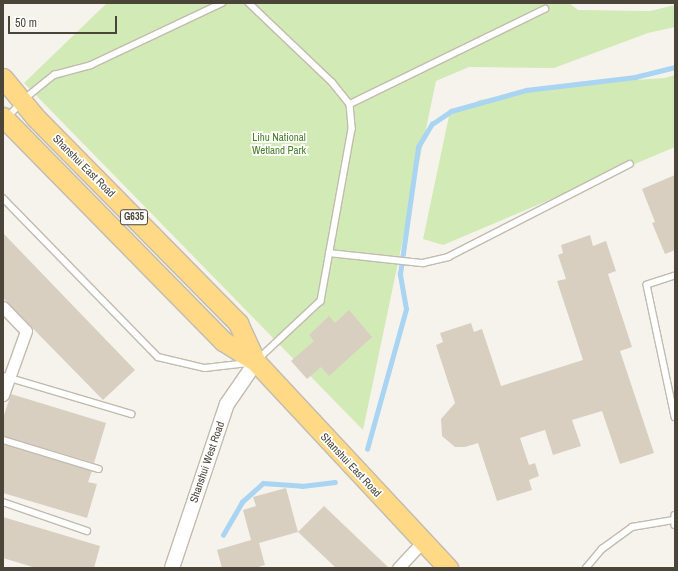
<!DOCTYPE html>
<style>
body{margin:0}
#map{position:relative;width:678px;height:571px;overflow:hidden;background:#f6f3ec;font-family:"Archivo Narrow",sans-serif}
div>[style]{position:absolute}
.green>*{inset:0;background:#d2eab5}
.stream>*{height:4.5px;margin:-2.25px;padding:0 2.25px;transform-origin:2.25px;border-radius:2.25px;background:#a9d4f2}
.building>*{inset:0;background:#d8cfc1}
.roads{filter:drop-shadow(1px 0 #c2bbae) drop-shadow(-1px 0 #c2bbae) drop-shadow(0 1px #c2bbae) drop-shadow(0 -1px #c2bbae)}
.service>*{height:5.5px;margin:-2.75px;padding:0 2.75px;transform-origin:2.75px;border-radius:2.75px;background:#fff}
.minor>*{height:11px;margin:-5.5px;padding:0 5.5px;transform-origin:5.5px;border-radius:5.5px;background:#fff}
.tertiary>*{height:14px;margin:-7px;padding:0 7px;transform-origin:7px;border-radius:7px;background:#fff}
.trunk>*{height:19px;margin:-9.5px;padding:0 9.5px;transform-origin:9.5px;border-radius:9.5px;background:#ffd985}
span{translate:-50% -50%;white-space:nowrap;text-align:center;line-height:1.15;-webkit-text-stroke:3.5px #fff;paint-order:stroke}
.shield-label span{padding:1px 3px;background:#fff;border:1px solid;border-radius:3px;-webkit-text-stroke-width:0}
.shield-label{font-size:10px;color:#4b4439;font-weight:700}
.park-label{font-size:11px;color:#4a7f2a}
.street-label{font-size:11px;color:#4b4439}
.frame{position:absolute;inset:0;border:4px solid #4b4439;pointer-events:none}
.scale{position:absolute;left:8px;top:16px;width:109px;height:18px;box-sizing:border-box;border:2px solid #4b4439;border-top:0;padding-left:5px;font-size:12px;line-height:14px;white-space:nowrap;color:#4b4439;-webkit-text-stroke:3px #fff;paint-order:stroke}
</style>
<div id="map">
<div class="green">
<i style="clip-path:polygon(107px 3px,569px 3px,578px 10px,650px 11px,675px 5px,675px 27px,648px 33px,554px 68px,469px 67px,436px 81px,363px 430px,24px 83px)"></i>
<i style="clip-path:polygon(675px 75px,675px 147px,443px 245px,423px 239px,449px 116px,480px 100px,574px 84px,665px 78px)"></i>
</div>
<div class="stream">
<i style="left:367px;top:449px;width:145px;rotate:-74.4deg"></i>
<i style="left:406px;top:309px;width:36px;rotate:-100deg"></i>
<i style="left:400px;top:274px;width:128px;rotate:-81.9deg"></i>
<i style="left:418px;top:147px;width:27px;rotate:-59deg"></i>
<i style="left:432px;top:124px;width:23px;rotate:-34deg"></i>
<i style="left:451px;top:111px;width:78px;rotate:-15.6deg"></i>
<i style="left:526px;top:90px;width:110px;rotate:-6.8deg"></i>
<i style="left:635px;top:77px;width:41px;rotate:-14deg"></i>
<i style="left:223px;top:535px;width:38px;rotate:-60deg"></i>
<i style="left:242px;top:502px;width:28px;rotate:-42deg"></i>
<i style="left:263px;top:483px;width:39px;rotate:4deg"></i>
<i style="left:302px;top:486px;width:33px;rotate:-7deg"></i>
</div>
<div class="building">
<i style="clip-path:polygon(675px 175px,675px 250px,665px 254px,652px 223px,655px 222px,642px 189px)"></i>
<i style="clip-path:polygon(3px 233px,135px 370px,103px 400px,3px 298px)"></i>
<i style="clip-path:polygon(590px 235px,593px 246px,606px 241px,616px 271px,608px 274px,632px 347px,620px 351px,654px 453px,620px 464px,602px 411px,572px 420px,581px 446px,553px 455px,545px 430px,520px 438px,529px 465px,535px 463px,539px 476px,529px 480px,532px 490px,497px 501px,478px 443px,465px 447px,455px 447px,442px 436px,441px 419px,455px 403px,436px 345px,443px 342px,440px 333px,471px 323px,474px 332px,482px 329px,501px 386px,583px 360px,557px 281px,566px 279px,558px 255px,563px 253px,561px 245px)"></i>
<i style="clip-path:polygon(349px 310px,372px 337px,329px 376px,321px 367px,307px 379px,291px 361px,314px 341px,309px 335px,329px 316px,335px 323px)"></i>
<i style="clip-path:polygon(11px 394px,106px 423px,94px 463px,3px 436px,3px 418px)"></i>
<i style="clip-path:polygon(3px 444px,92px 471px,88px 482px,97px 484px,87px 518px,3px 493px)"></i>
<i style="clip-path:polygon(286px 488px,298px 532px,259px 543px,265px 565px,255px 568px,222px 568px,217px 550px,251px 540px,243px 510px,256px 506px,253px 497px)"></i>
<i style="clip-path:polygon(324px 506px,389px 568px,336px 568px,298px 532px)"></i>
<i style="clip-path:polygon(3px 517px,100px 546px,94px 568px,36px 568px,3px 558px)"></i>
</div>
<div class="roads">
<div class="service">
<i style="left:249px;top:3px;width:115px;rotate:43.6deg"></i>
<i style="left:332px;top:82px;width:28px;rotate:51deg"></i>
<i style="left:350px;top:104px;width:25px;rotate:85deg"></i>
<i style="left:352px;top:129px;width:175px;rotate:100.2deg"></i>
<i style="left:321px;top:301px;width:85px;rotate:136.9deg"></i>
<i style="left:350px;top:104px;width:217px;rotate:-26deg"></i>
<i style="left:7px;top:118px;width:24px;rotate:-48deg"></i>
<i style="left:23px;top:100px;width:40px;rotate:-39deg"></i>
<i style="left:54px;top:75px;width:38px;rotate:-15deg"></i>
<i style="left:91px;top:65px;width:145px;rotate:-25.3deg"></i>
<i style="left:3px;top:198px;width:222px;rotate:45.7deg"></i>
<i style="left:158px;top:357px;width:48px;rotate:13.2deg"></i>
<i style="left:205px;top:368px;width:43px;rotate:-6.6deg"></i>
<i style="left:329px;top:253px;width:95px;rotate:6.1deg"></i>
<i style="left:423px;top:263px;width:26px;rotate:-13deg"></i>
<i style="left:448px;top:257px;width:204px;rotate:-27.1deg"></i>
<i style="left:675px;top:276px;width:29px;rotate:162deg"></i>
<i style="left:647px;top:285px;width:135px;rotate:78deg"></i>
<i style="left:3px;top:376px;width:134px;rotate:16.5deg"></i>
<i style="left:3px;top:440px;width:100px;rotate:16.8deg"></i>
<i style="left:3px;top:502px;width:89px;rotate:19deg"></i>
<i style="left:675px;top:515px;width:10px;rotate:90deg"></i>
<i style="left:586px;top:568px;width:25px;rotate:-50deg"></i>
<i style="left:602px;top:549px;width:37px;rotate:-36deg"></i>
<i style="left:632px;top:527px;width:43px;rotate:-9.5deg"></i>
</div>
<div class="minor">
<i style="left:3px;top:307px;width:33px;rotate:46deg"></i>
<i style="left:26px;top:331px;width:68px;rotate:109.8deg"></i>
<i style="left:398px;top:568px;width:37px;rotate:-47deg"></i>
</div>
<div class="tertiary">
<i style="left:172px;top:568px;width:173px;rotate:-71.5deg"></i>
<i style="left:227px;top:404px;width:51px;rotate:-55.4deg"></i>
</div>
<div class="trunk">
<i style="left:3px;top:78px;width:52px;rotate:50.5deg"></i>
<i style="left:36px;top:118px;width:288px;rotate:45.4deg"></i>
<i style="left:238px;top:323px;width:43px;rotate:65.2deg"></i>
<i style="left:3px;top:117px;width:314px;rotate:45.5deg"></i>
<i style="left:223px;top:341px;width:39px;rotate:32deg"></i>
<i style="left:256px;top:362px;width:282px;rotate:47deg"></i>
</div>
</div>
<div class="shield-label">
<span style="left:134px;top:217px">G635</span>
</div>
<div class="park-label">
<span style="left:279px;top:144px">Lihu National<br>Wetland Park</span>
</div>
<div class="street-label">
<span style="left:84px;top:166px;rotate:45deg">Shanshui East Road</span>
<span style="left:207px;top:462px;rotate:-71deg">Shanshui West Road</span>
<span style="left:351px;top:465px;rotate:47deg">Shanshui East Road</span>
</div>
<div class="frame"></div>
<div class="scale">50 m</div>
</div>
